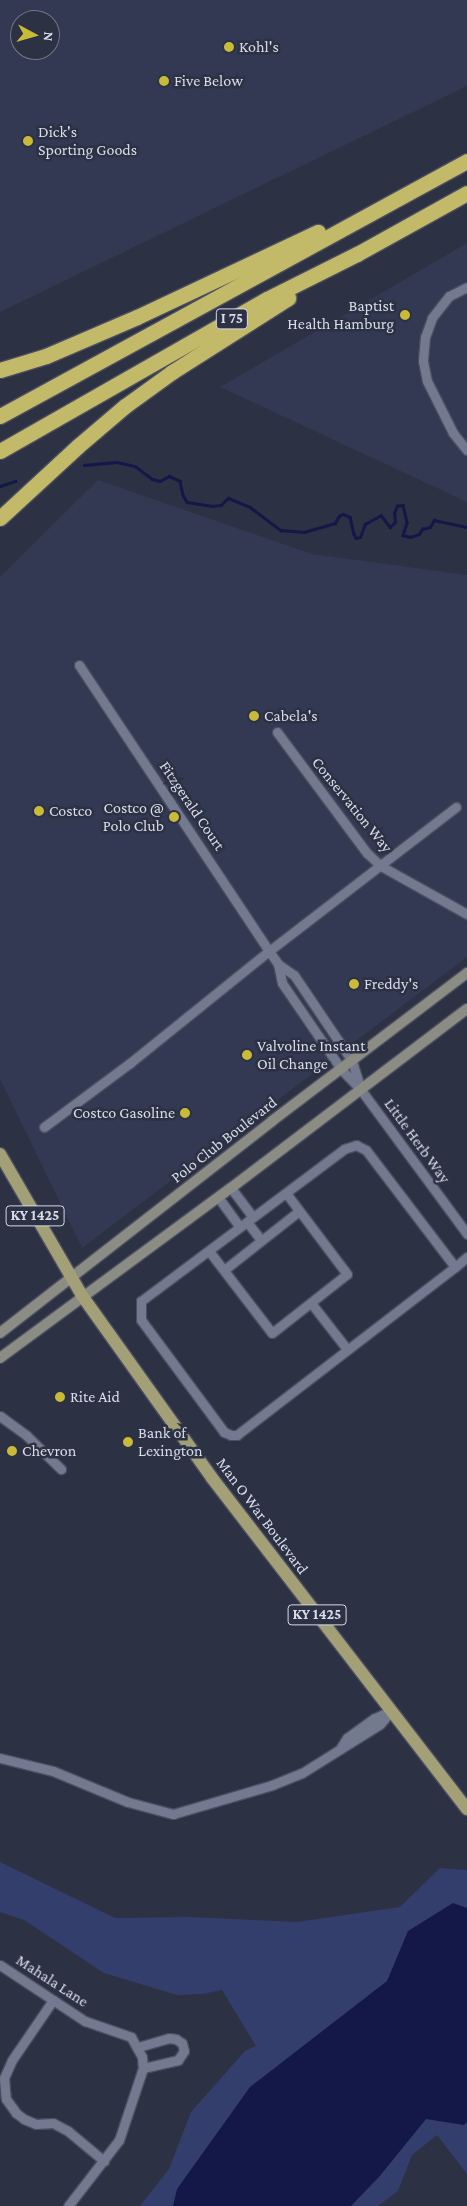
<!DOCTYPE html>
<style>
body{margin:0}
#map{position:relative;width:467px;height:2206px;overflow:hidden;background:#2c3144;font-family:"Crimson Pro",serif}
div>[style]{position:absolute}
.built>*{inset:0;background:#333952}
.green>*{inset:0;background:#343e6d}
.water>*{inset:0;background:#131848}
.stream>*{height:2.5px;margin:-1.25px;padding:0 1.25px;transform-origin:1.25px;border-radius:1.25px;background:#131848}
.roads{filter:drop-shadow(1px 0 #4b4f5f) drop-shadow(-1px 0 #4b4f5f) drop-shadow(0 1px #4b4f5f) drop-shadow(0 -1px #4b4f5f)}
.street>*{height:9px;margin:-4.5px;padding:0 4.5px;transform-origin:4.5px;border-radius:4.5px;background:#73798f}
.secondary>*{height:10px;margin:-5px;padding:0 5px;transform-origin:5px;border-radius:5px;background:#8b8c84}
.primary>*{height:12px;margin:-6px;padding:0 6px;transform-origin:6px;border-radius:6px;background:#a3a078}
.highway>*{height:15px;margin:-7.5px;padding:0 7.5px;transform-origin:7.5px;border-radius:7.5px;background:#c3ba69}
.dots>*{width:14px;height:14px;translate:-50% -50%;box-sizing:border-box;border:2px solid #2c3144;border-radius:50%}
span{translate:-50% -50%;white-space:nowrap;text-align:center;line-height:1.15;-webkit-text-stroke:5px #2c3144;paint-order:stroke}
.shield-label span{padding:1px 4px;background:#2c3144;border:1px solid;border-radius:4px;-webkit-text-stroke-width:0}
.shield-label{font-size:15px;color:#d8dbe8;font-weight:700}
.poi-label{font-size:16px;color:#d8dbe8}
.left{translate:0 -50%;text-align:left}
.right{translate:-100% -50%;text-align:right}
.street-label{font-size:16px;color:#d8dbe8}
.north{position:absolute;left:10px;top:10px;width:50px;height:50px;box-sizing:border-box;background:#2c3144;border:1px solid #717586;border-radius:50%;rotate:96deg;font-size:14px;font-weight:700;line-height:20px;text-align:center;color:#d8dbe8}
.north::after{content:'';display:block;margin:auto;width:18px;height:22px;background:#c9ba3a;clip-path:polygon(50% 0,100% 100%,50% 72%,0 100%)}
</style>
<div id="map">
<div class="built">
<i style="clip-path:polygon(evenodd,0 0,467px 0,467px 86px,0 312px,0 0,20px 20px,50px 20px,50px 50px,20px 50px,20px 20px)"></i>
<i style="clip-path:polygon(467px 243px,467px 502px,220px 387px)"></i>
<i style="clip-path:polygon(98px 480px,312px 554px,467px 575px,467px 957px,82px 1248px,0 1079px,0 577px)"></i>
</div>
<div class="green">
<i style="clip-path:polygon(0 1862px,115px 1918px,189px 1917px,297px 1922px,400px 1907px,440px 1868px,467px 1870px,467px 2174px,437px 2135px,412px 2155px,398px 2191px,378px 2206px,140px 2206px,169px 2169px,191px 2112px,245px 2051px,256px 2046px,222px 1990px,202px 1994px,177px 1995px,104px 1973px,24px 1920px,0 1912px)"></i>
</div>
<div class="water">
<i style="clip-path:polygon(453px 1903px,467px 1908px,467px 2122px,464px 2125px,426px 2119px,379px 2177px,351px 2206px,173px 2206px,177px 2189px,250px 2087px,387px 1981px,408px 1931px)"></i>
</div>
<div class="stream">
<i style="left:84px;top:465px;width:33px;rotate:-5deg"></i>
<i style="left:117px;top:462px;width:18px;rotate:13deg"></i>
<i style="left:135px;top:466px;width:21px;rotate:37deg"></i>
<i style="left:152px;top:479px;width:8px;rotate:14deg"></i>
<i style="left:160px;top:481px;width:10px;rotate:-29deg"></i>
<i style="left:169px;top:476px;width:12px;rotate:24deg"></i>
<i style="left:180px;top:481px;width:14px;rotate:78deg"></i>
<i style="left:183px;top:495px;width:8px;rotate:60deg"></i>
<i style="left:187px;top:502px;width:24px;rotate:9deg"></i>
<i style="left:211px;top:506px;width:10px;rotate:-6deg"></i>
<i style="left:221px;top:505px;width:10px;rotate:-45deg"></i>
<i style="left:228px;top:498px;width:24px;rotate:22deg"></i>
<i style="left:250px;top:507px;width:39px;rotate:37deg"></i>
<i style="left:281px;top:530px;width:23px;rotate:5deg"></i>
<i style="left:304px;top:532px;width:32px;rotate:-16deg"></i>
<i style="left:335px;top:523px;width:8px;rotate:-60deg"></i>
<i style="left:339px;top:516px;width:4px;rotate:-27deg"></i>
<i style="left:343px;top:514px;width:8px;rotate:23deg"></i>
<i style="left:350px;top:517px;width:17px;rotate:77deg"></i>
<i style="left:354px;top:534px;width:4px;rotate:63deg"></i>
<i style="left:356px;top:538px;width:4px;rotate:-14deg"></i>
<i style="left:360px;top:537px;width:14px;rotate:-69deg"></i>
<i style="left:365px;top:524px;width:18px;rotate:-29deg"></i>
<i style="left:381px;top:515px;width:15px;rotate:53deg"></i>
<i style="left:390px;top:527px;width:7px;rotate:-45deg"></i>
<i style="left:395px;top:522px;width:9px;rotate:-96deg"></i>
<i style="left:394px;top:513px;width:8px;rotate:-67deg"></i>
<i style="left:397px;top:506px;width:6px;rotate:-9deg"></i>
<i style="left:403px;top:505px;width:18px;rotate:77deg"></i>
<i style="left:407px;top:523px;width:13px;rotate:108deg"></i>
<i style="left:403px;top:535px;width:7px;rotate:16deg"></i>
<i style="left:410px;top:537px;width:9px;rotate:-18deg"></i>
<i style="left:419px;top:534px;width:6px;rotate:-59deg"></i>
<i style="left:422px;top:529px;width:8px;rotate:-14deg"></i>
<i style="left:430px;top:527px;width:8px;rotate:-60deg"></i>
<i style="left:434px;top:520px;width:34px;rotate:12deg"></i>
<i style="left:0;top:486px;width:16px;rotate:-18deg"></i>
</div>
<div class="roads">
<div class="street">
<i style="left:467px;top:287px;width:20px;rotate:153deg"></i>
<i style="left:449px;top:296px;width:28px;rotate:128deg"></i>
<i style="left:432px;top:318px;width:20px;rotate:110deg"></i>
<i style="left:425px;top:337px;width:24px;rotate:95deg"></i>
<i style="left:423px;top:361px;width:20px;rotate:79deg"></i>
<i style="left:427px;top:381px;width:58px;rotate:63.4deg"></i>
<i style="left:453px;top:433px;width:22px;rotate:51deg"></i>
<i style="left:79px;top:665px;width:343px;rotate:56.4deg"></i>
<i style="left:269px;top:951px;width:16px;rotate:55deg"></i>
<i style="left:278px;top:964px;width:19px;rotate:35deg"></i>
<i style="left:294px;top:975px;width:104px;rotate:56deg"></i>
<i style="left:352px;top:1061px;width:30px;rotate:73deg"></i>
<i style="left:277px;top:732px;width:151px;rotate:53.4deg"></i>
<i style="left:367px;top:853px;width:19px;rotate:43deg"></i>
<i style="left:381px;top:866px;width:98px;rotate:29.2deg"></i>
<i style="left:278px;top:964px;width:19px;rotate:78deg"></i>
<i style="left:282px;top:983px;width:104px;rotate:55.5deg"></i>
<i style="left:341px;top:1069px;width:29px;rotate:46deg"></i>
<i style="left:361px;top:1090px;width:179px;rotate:53.6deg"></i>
<i style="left:44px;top:1127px;width:107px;rotate:-36.7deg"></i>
<i style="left:130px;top:1063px;width:179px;rotate:-38.9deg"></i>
<i style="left:269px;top:951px;width:236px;rotate:-37.6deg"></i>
<i style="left:356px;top:1145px;width:11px;rotate:27deg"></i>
<i style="left:366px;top:1150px;width:147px;rotate:52.7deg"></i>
<i style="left:455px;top:1267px;width:275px;rotate:142.4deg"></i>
<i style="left:237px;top:1435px;width:6px;rotate:180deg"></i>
<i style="left:231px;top:1435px;width:8px;rotate:-157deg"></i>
<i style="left:224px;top:1432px;width:139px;rotate:-126.5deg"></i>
<i style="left:141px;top:1320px;width:19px;rotate:-90deg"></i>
<i style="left:141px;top:1301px;width:254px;rotate:-36.8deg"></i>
<i style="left:344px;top:1149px;width:13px;rotate:-18deg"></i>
<i style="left:231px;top:1188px;width:36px;rotate:53deg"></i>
<i style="left:218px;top:1197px;width:37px;rotate:54deg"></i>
<i style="left:247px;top:1222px;width:23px;rotate:52deg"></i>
<i style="left:209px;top:1251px;width:103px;rotate:52.5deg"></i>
<i style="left:272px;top:1333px;width:95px;rotate:-38.2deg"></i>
<i style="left:347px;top:1274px;width:101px;rotate:-127deg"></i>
<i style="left:455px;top:1267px;width:16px;rotate:-40deg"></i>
<i style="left:224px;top:1270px;width:95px;rotate:-38.2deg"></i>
<i style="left:311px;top:1303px;width:58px;rotate:52deg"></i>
<i style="left:0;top:1416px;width:32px;rotate:36deg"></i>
<i style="left:26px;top:1435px;width:49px;rotate:44.2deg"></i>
<i style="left:340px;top:1749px;width:13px;rotate:-58deg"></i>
<i style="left:347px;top:1738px;width:34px;rotate:-36deg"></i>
<i style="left:375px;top:1718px;width:14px;rotate:-25deg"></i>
<i style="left:0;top:1758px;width:55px;rotate:13.8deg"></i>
<i style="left:53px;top:1771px;width:81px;rotate:22.5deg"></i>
<i style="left:128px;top:1802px;width:47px;rotate:14.9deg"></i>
<i style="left:173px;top:1814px;width:103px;rotate:-16.3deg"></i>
<i style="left:272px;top:1785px;width:32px;rotate:-22deg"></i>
<i style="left:302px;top:1773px;width:92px;rotate:-32.1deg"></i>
<i style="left:380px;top:1724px;width:18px;rotate:-49deg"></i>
<i style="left:0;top:1965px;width:102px;rotate:33.4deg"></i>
<i style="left:85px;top:2021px;width:49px;rotate:19.2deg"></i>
<i style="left:131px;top:2037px;width:23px;rotate:61deg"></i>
<i style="left:142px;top:2057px;width:11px;rotate:85deg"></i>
<i style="left:143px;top:2068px;width:76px;rotate:108.4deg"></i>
<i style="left:119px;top:2140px;width:83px;rotate:127.7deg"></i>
<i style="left:53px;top:2000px;width:73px;rotate:124.3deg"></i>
<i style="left:12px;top:2060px;width:20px;rotate:114deg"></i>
<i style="left:4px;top:2078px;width:21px;rotate:85deg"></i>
<i style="left:6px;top:2099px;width:17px;rotate:54deg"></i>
<i style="left:16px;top:2113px;width:10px;rotate:37deg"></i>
<i style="left:24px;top:2119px;width:13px;rotate:23deg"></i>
<i style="left:36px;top:2124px;width:17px;rotate:-3deg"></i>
<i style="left:53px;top:2123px;width:17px;rotate:28deg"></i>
<i style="left:68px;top:2131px;width:47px;rotate:39.8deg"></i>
<i style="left:138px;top:2047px;width:32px;rotate:-16deg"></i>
<i style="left:169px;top:2038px;width:7px;rotate:8deg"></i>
<i style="left:176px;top:2039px;width:7px;rotate:34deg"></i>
<i style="left:182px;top:2043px;width:8px;rotate:76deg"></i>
<i style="left:184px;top:2051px;width:11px;rotate:124deg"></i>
<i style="left:178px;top:2060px;width:36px;rotate:167deg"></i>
</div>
<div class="secondary">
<i style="left:0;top:1333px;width:345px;rotate:-37.9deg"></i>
<i style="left:272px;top:1121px;width:245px;rotate:-37.2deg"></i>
<i style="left:0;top:1358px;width:287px;rotate:-36.4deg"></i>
<i style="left:231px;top:1188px;width:296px;rotate:-37.2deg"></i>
</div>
<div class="primary">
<i style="left:0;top:1154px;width:165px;rotate:59.9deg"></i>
<i style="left:83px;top:1297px;width:222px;rotate:54.5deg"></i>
<i style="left:212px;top:1478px;width:418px;rotate:52.4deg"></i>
</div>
<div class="highway">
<i style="left:0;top:370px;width:48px;rotate:-16.9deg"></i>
<i style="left:46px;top:356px;width:99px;rotate:-23.2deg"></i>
<i style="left:137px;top:317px;width:200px;rotate:-25.2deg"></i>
<i style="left:0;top:416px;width:532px;rotate:-28.64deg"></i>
<i style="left:0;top:451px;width:307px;rotate:-29.7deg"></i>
<i style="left:267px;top:299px;width:101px;rotate:-26.6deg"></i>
<i style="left:357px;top:254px;width:126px;rotate:-29deg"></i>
<i style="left:0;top:518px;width:106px;rotate:-42.7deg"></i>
<i style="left:78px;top:446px;width:62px;rotate:-40.4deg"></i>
<i style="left:125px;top:406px;width:58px;rotate:-35.9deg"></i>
<i style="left:172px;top:372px;width:138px;rotate:-32.5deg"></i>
</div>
</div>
<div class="dots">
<i style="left:229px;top:47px;background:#c9ba3a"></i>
<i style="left:164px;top:81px;background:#c9ba3a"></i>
<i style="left:28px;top:141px;background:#c9ba3a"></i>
<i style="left:405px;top:315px;background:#c9ba3a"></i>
<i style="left:254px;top:716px;background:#c9ba3a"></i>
<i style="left:39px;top:811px;background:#c9ba3a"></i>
<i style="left:174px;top:817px;background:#c9ba3a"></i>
<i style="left:354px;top:984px;background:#c9ba3a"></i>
<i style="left:247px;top:1055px;background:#c9ba3a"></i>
<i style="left:185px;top:1113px;background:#c9ba3a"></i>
<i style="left:60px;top:1397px;background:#c9ba3a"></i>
<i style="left:128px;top:1442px;background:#c9ba3a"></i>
<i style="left:12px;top:1451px;background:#c9ba3a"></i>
</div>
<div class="shield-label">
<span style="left:232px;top:319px">I 75</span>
<span style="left:35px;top:1216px">KY 1425</span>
<span style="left:317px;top:1615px">KY 1425</span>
</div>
<div class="poi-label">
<span class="left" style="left:239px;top:47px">Kohl's</span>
<span class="left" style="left:174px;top:81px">Five Below</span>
<span class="left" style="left:38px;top:141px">Dick's<br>Sporting Goods</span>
<span class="right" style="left:394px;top:315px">Baptist<br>Health Hamburg</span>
<span class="left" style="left:264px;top:716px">Cabela's</span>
<span class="right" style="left:164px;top:817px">Costco @<br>Polo Club</span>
<span class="left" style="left:49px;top:811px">Costco</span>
<span class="left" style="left:364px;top:984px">Freddy's</span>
<span class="left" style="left:257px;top:1055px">Valvoline Instant<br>Oil Change</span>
<span class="right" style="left:175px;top:1113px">Costco Gasoline</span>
<span class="left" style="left:70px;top:1397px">Rite Aid</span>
<span class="left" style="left:138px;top:1442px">Bank of<br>Lexington</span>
<span class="left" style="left:22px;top:1451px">Chevron</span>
</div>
<div class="street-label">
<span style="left:352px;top:805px;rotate:51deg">Conservation Way</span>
<span style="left:192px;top:806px;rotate:56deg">Fitzgerald Court</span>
<span style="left:224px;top:1140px;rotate:-38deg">Polo Club Boulevard</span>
<span style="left:417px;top:1141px;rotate:54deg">Little Herb Way</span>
<span style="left:262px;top:1516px;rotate:53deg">Man O War Boulevard</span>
<span style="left:52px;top:1981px;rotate:33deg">Mahala Lane</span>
</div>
<div class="north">N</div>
</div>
